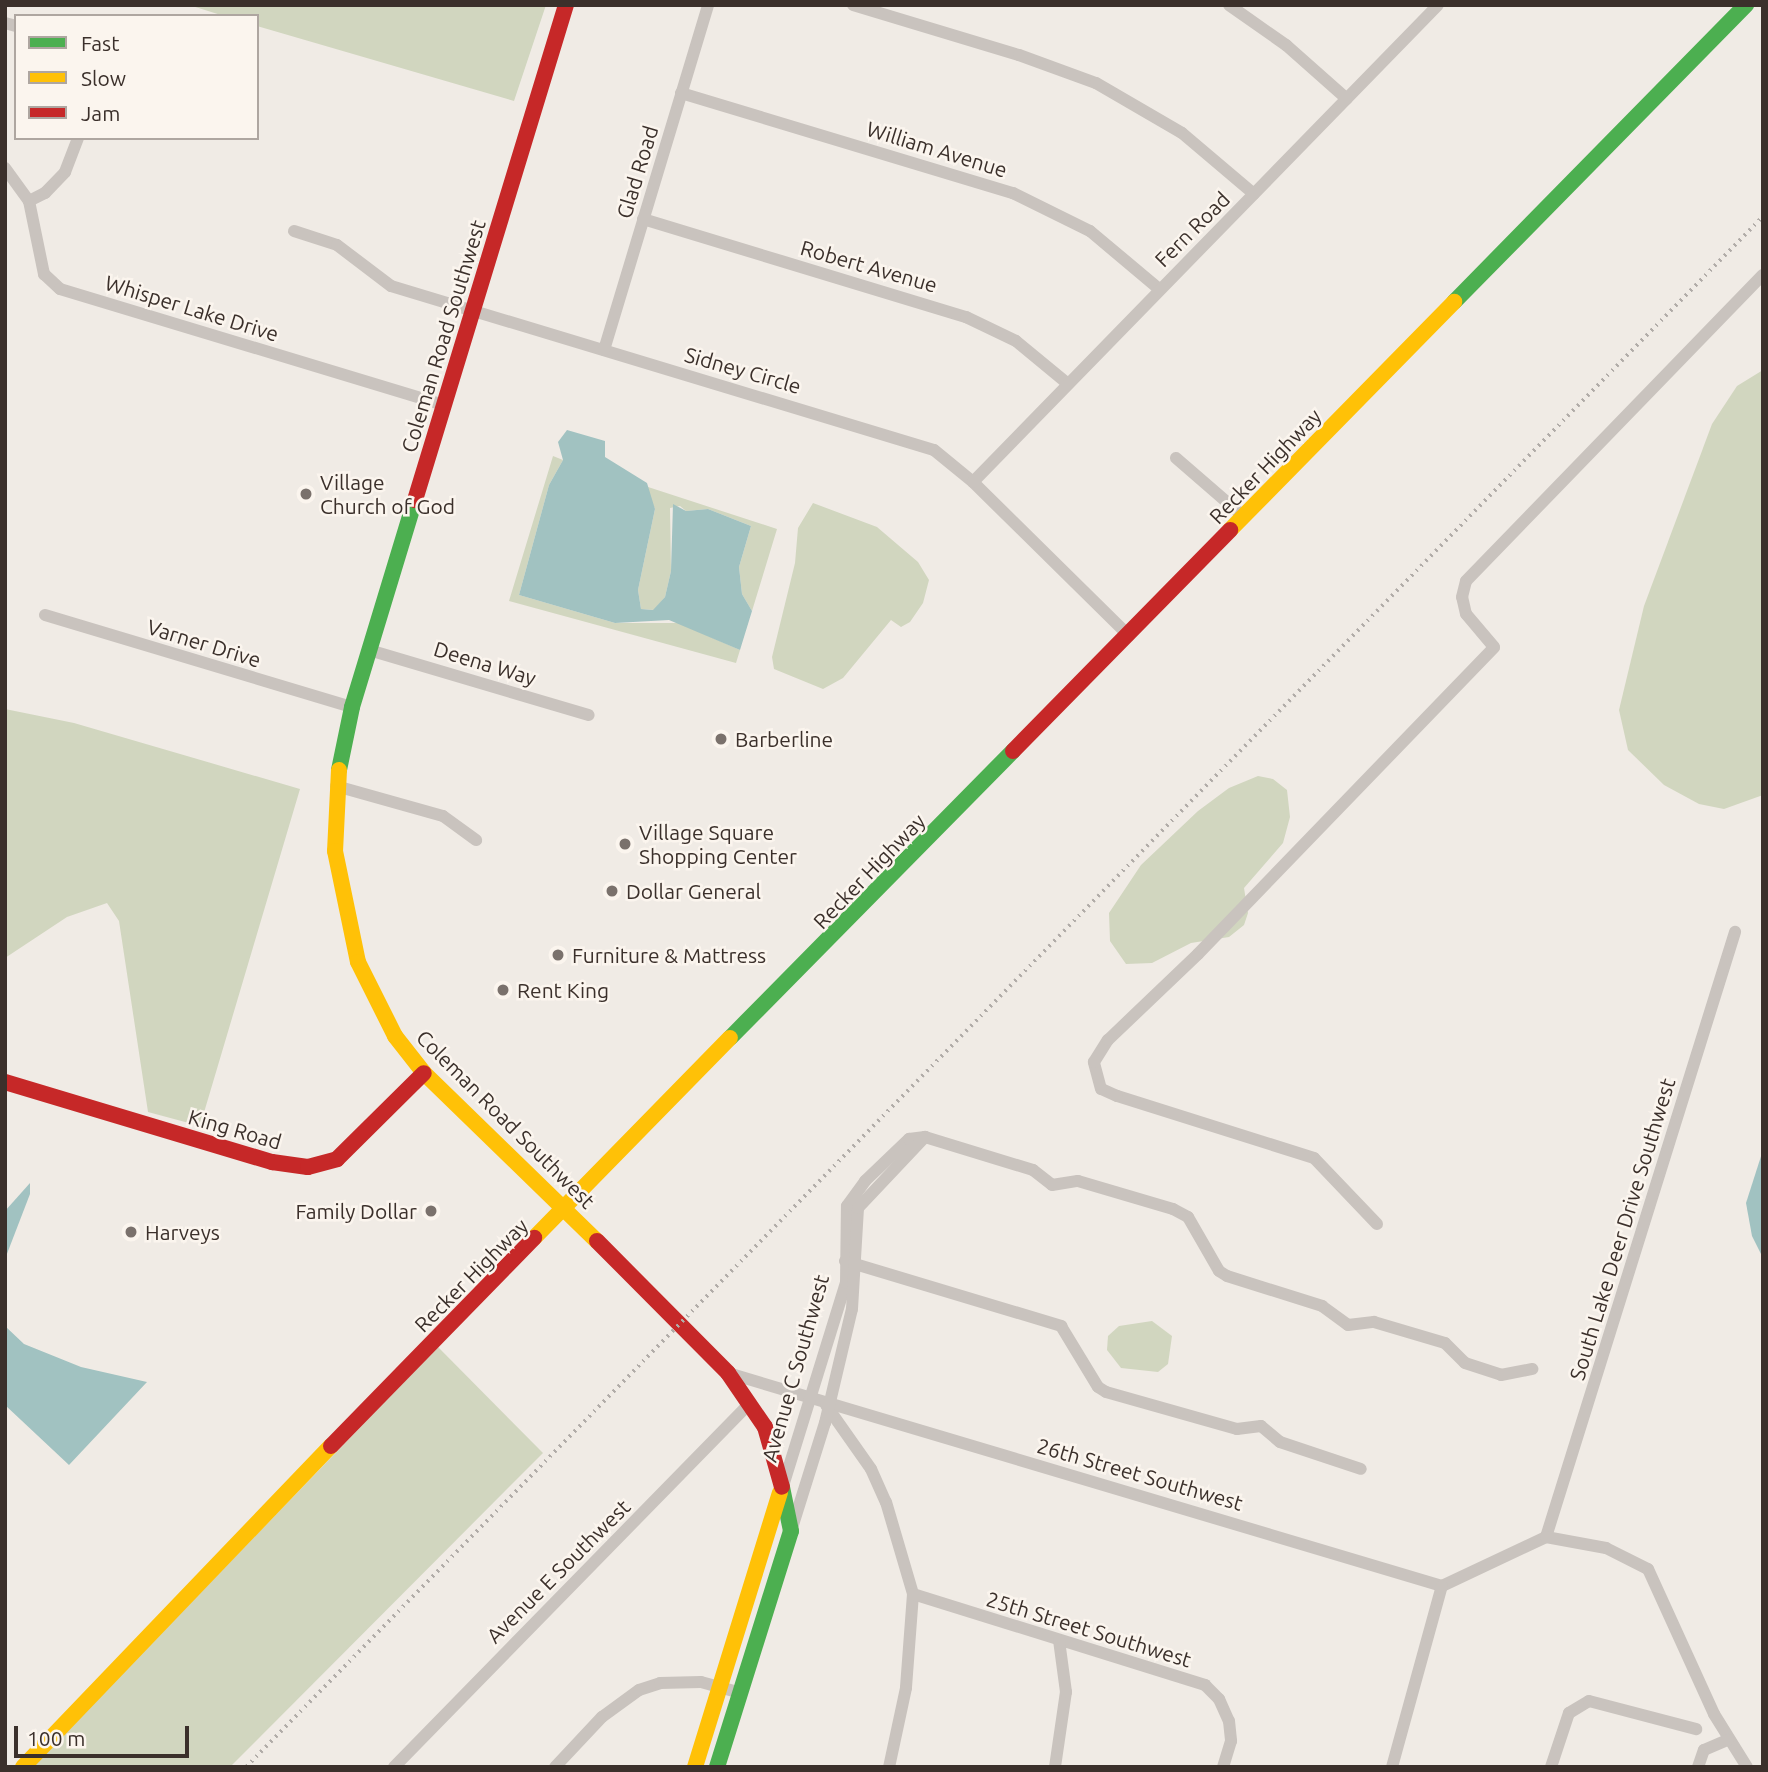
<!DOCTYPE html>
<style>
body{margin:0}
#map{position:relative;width:1768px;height:1772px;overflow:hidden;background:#f0ebe5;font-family:Ubuntu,sans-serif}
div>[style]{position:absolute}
.green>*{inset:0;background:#d1d6bf}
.water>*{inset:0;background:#a1c2c1}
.street>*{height:12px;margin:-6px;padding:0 6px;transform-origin:6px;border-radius:6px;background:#c9c3be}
.fast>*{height:16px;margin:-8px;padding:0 8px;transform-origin:8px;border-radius:8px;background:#4caf50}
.slow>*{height:16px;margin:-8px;padding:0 8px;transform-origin:8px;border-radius:8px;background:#ffc107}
.jam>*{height:16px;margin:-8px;padding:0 8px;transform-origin:8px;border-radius:8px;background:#c62828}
.rail>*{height:3.5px;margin-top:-1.75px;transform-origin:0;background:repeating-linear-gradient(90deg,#b1aca8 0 2px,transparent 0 7px)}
.dots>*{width:19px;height:19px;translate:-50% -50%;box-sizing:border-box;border:4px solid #fbf5ee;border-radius:50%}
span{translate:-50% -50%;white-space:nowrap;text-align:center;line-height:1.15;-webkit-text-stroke:5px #fbf5ee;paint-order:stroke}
.street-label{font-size:21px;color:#3b302b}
.poi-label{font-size:21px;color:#3b302b}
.left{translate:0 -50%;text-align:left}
.right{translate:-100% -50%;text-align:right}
.frame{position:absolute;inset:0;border:7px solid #3b302b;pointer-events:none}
.legend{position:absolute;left:14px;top:14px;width:245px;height:126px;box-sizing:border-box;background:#fbf5ee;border:2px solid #aea6a0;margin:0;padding:9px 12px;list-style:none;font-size:21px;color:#3b302b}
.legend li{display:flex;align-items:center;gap:14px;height:35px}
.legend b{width:35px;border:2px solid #aea6a0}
.scale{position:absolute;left:14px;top:1726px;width:175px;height:32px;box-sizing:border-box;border:4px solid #3b302b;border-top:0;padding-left:9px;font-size:21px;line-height:24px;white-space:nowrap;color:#3b302b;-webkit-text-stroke:5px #fbf5ee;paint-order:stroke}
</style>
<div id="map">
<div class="green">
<i style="clip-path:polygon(189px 5px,546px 5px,514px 101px,257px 26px,257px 16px,224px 16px)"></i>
<i style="clip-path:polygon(1763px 370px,1763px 795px,1724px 809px,1699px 804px,1664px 785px,1628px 750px,1619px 710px,1644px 606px,1712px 424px,1737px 386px)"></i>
<i style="clip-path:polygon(553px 456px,563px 460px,549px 485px,519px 595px,615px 623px,679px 623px,740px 650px,736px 663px,509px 601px)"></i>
<i style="clip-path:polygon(645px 486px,777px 529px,752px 611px,742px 594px,739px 567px,751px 526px,708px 509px,686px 511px,680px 506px,670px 508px,671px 571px,665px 597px,654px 610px,641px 609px,638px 590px,655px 509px)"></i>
<i style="clip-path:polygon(813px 503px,877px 527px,918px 562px,929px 580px,923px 603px,910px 622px,901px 627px,891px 620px,843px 678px,823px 689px,774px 669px,772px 657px,795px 563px,798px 528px)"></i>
<i style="clip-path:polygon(5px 709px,74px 723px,300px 789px,200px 1126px,148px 1112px,119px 921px,107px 903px,67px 917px,5px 958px)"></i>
<i style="clip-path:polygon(1258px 776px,1273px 779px,1287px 790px,1290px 817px,1283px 843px,1244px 888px,1248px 913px,1244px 925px,1229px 937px,1191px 943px,1152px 963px,1126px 964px,1110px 941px,1109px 913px,1141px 865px,1198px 811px,1229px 788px)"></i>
<i style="clip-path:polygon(1152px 1321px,1172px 1336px,1168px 1364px,1158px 1372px,1121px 1368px,1107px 1350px,1108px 1336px,1119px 1326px)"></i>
<i style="clip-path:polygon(438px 1347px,543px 1453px,230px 1767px,32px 1767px)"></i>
</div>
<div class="water">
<i style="clip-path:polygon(567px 430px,605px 441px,605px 457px,647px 483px,655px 509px,638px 590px,641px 609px,653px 610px,665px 597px,671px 571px,673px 504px,686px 511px,708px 509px,751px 526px,739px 567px,742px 594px,752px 611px,740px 650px,669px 620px,615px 623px,519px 595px,549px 485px,563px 460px,558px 442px)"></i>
<i style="clip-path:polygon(1763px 1150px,1763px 1258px,1752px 1236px,1746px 1203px)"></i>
<i style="clip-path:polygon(30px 1183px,30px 1194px,5px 1259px,5px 1211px)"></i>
<i style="clip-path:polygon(5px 1326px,24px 1344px,81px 1367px,147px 1382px,69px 1465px,5px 1405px)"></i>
</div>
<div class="street">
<i style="left:853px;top:5px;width:173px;rotate:16.8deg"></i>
<i style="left:1019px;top:55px;width:82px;rotate:20deg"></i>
<i style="left:1096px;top:83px;width:99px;rotate:30.2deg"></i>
<i style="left:1182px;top:133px;width:94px;rotate:40.3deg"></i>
<i style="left:1229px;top:5px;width:70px;rotate:35.1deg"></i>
<i style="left:1286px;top:45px;width:81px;rotate:41.5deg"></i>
<i style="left:5px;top:23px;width:11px;rotate:15deg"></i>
<i style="left:681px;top:93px;width:347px;rotate:16.8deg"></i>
<i style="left:1013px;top:193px;width:86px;rotate:26.3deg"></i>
<i style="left:1090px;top:231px;width:90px;rotate:40deg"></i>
<i style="left:5px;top:168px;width:41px;rotate:54deg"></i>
<i style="left:29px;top:201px;width:75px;rotate:78.4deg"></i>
<i style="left:44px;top:274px;width:22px;rotate:43deg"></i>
<i style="left:60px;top:289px;width:401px;rotate:16.8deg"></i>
<i style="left:29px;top:201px;width:18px;rotate:-27deg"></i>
<i style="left:45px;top:193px;width:29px;rotate:-46deg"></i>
<i style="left:65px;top:172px;width:36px;rotate:-69deg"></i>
<i style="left:643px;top:219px;width:338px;rotate:16.9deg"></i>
<i style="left:966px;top:317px;width:55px;rotate:25.6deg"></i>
<i style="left:1016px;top:341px;width:67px;rotate:39.6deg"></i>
<i style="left:294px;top:231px;width:45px;rotate:18deg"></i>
<i style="left:337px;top:245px;width:68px;rotate:37.2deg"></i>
<i style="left:391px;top:286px;width:567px;rotate:16.81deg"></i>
<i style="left:934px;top:450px;width:50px;rotate:39.4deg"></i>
<i style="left:973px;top:482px;width:219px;rotate:44.6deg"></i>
<i style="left:604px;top:350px;width:360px;rotate:-73.2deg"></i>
<i style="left:1176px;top:458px;width:90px;rotate:40.9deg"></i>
<i style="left:973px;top:482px;width:666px;rotate:-45.73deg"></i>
<i style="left:45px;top:615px;width:320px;rotate:16.7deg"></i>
<i style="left:369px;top:650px;width:229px;rotate:16.5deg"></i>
<i style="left:336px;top:786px;width:111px;rotate:15.7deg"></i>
<i style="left:443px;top:816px;width:41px;rotate:36deg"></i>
<i style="left:1377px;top:1224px;width:91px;rotate:-133.7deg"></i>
<i style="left:1314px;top:1158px;width:207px;rotate:-162.5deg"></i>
<i style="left:1117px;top:1096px;width:17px;rotate:-156deg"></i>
<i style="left:1101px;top:1089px;width:28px;rotate:-105deg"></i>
<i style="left:1094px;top:1062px;width:26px;rotate:-58deg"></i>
<i style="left:1108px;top:1040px;width:124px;rotate:-43.7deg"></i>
<i style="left:1198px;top:954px;width:426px;rotate:-46deg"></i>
<i style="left:1494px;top:647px;width:43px;rotate:-130.3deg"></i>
<i style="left:1466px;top:614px;width:17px;rotate:-103deg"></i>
<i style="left:1462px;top:597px;width:16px;rotate:-76deg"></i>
<i style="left:1466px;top:581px;width:426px;rotate:-45.9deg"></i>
<i style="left:845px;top:1261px;width:226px;rotate:16.7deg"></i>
<i style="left:1061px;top:1326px;width:71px;rotate:58.8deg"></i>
<i style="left:1098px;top:1387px;width:9px;rotate:32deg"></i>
<i style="left:1106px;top:1392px;width:136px;rotate:15.8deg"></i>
<i style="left:1237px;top:1429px;width:24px;rotate:-7deg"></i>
<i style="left:1261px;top:1426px;width:25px;rotate:40deg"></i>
<i style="left:1280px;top:1442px;width:85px;rotate:18.4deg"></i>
<i style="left:728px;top:1373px;width:745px;rotate:16.61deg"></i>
<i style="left:1442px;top:1586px;width:115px;rotate:-25.2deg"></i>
<i style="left:826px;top:1405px;width:78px;rotate:54.9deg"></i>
<i style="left:871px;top:1469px;width:36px;rotate:66deg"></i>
<i style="left:886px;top:1502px;width:96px;rotate:73.6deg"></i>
<i style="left:913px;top:1594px;width:94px;rotate:94.3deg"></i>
<i style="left:906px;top:1688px;width:81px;rotate:102.1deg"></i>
<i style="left:783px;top:1486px;width:213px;rotate:-72.8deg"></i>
<i style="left:846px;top:1283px;width:77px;rotate:-89.3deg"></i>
<i style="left:847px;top:1206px;width:31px;rotate:-54deg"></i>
<i style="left:865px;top:1181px;width:61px;rotate:-43.7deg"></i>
<i style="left:909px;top:1139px;width:16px;rotate:-7deg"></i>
<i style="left:925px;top:1137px;width:113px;rotate:17deg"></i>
<i style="left:1033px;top:1170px;width:24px;rotate:38deg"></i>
<i style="left:1052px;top:1185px;width:26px;rotate:-9deg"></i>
<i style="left:1078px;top:1181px;width:99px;rotate:16.4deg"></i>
<i style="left:1173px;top:1209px;width:17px;rotate:28deg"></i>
<i style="left:1188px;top:1217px;width:62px;rotate:60.1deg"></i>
<i style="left:1219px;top:1271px;width:9px;rotate:32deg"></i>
<i style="left:1227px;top:1276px;width:100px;rotate:17.5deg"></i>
<i style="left:1322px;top:1306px;width:32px;rotate:36deg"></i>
<i style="left:1348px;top:1325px;width:26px;rotate:-7deg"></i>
<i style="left:1374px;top:1322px;width:74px;rotate:16.5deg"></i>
<i style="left:1445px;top:1343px;width:28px;rotate:45deg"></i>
<i style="left:1465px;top:1363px;width:38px;rotate:18deg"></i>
<i style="left:1501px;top:1375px;width:32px;rotate:-11deg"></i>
<i style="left:792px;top:1528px;width:110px;rotate:-72.6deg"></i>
<i style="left:825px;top:1423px;width:117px;rotate:-76.7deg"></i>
<i style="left:852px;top:1309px;width:101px;rotate:-86.6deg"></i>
<i style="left:858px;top:1208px;width:98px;rotate:-46.7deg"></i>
<i style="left:1546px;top:1537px;width:634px;rotate:-72.65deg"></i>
<i style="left:1546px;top:1537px;width:61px;rotate:10.4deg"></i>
<i style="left:1606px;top:1548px;width:47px;rotate:26.6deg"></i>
<i style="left:1648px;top:1569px;width:159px;rotate:65.5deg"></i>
<i style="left:1714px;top:1714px;width:62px;rotate:58.1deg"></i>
<i style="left:913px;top:1594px;width:306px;rotate:17.3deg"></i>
<i style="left:1205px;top:1685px;width:20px;rotate:45deg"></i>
<i style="left:1219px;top:1699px;width:24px;rotate:66deg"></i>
<i style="left:1229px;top:1721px;width:20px;rotate:84deg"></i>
<i style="left:1231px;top:1741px;width:27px;rotate:107deg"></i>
<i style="left:1704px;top:1750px;width:26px;rotate:-23deg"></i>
<i style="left:394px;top:1767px;width:509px;rotate:-45.64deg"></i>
<i style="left:555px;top:1767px;width:69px;rotate:-46.8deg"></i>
<i style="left:602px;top:1717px;width:46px;rotate:-36.1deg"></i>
<i style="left:639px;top:1690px;width:22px;rotate:-18deg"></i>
<i style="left:660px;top:1683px;width:41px;rotate:-1.4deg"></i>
<i style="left:701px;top:1682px;width:41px;rotate:15.4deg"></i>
<i style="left:1055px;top:1767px;width:76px;rotate:-81.7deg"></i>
<i style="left:1066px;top:1692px;width:52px;rotate:-97.7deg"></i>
<i style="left:1392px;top:1767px;width:188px;rotate:-74.6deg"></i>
<i style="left:1551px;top:1767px;width:57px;rotate:-71.6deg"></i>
<i style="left:1569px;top:1713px;width:23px;rotate:-31deg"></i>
<i style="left:1589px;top:1701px;width:111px;rotate:14.7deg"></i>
<i style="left:1698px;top:1767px;width:18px;rotate:-71deg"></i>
</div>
<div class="fast">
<i style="left:1454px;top:302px;width:417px;rotate:-45.5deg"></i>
<i style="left:339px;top:770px;width:64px;rotate:-78.3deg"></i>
<i style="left:352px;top:707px;width:216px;rotate:-73.1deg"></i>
<i style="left:730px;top:1038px;width:403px;rotate:-45.4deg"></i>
<i style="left:717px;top:1767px;width:247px;rotate:-72.6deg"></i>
<i style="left:791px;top:1531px;width:45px;rotate:-101.6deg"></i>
</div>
<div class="slow">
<i style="left:1230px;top:530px;width:320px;rotate:-45.5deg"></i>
<i style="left:339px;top:770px;width:81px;rotate:92.8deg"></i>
<i style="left:335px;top:851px;width:113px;rotate:78.3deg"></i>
<i style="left:358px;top:962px;width:83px;rotate:63.4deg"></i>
<i style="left:395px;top:1036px;width:47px;rotate:51.9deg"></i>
<i style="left:424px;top:1073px;width:241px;rotate:44.2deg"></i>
<i style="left:534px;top:1238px;width:280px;rotate:-45.6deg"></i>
<i style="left:23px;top:1767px;width:445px;rotate:-46.2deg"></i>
<i style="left:695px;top:1767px;width:287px;rotate:-72.8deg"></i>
</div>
<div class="jam">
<i style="left:415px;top:500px;width:518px;rotate:-73.04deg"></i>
<i style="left:1013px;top:751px;width:310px;rotate:-45.5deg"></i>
<i style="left:5px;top:1082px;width:279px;rotate:16.7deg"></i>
<i style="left:272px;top:1162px;width:36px;rotate:8deg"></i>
<i style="left:308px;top:1167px;width:30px;rotate:-15deg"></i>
<i style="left:337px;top:1159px;width:122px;rotate:-44.7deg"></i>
<i style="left:597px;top:1241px;width:186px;rotate:45.2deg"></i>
<i style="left:728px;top:1373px;width:65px;rotate:55.6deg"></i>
<i style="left:765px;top:1427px;width:62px;rotate:74.2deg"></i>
<i style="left:331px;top:1446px;width:291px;rotate:-45.7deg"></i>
</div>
<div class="rail">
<i style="left:246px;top:1767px;width:2170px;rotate:-45.63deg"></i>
</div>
<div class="dots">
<i style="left:306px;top:494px;background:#7a716c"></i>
<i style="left:721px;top:739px;background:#7a716c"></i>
<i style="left:625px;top:844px;background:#7a716c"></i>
<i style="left:612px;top:891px;background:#7a716c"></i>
<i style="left:558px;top:955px;background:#7a716c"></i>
<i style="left:503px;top:990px;background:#7a716c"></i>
<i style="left:431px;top:1211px;background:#7a716c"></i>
<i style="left:131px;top:1232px;background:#7a716c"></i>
</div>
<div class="street-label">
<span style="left:937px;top:149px;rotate:17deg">William Avenue</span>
<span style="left:637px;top:172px;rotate:-73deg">Glad Road</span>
<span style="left:1192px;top:229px;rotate:-45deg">Fern Road</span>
<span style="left:869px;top:266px;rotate:16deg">Robert Avenue</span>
<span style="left:192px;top:308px;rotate:17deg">Whisper Lake Drive</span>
<span style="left:443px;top:336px;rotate:-73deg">Coleman Road Southwest</span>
<span style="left:743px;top:370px;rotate:16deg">Sidney Circle</span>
<span style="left:1265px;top:466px;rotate:-46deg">Recker Highway</span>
<span style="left:204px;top:643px;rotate:17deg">Varner Drive</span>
<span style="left:485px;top:663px;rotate:17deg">Deena Way</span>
<span style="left:869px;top:871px;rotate:-46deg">Recker Highway</span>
<span style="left:506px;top:1119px;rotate:45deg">Coleman Road Southwest</span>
<span style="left:235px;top:1129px;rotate:16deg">King Road</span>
<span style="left:1622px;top:1229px;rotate:-73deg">South Lake Deer Drive Southwest</span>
<span style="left:471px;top:1275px;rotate:-45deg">Recker Highway</span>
<span style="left:795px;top:1368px;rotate:-74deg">Avenue C Southwest</span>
<span style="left:1140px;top:1474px;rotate:16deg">26th Street Southwest</span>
<span style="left:558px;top:1571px;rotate:-45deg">Avenue E Southwest</span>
<span style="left:1089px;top:1629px;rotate:17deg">25th Street Southwest</span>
</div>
<div class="poi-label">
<span class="left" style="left:320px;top:494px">Village<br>Church of God</span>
<span class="left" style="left:735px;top:739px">Barberline</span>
<span class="left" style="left:639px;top:844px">Village Square<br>Shopping Center</span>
<span class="left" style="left:626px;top:891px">Dollar General</span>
<span class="left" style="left:572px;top:955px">Furniture &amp; Mattress</span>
<span class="left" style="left:517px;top:990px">Rent King</span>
<span class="right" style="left:417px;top:1211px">Family Dollar</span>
<span class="left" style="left:145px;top:1232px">Harveys</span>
</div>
<div class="frame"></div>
<ul class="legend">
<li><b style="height:9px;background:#4caf50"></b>Fast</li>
<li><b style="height:9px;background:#ffc107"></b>Slow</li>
<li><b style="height:9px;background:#c62828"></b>Jam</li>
</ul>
<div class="scale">100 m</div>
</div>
